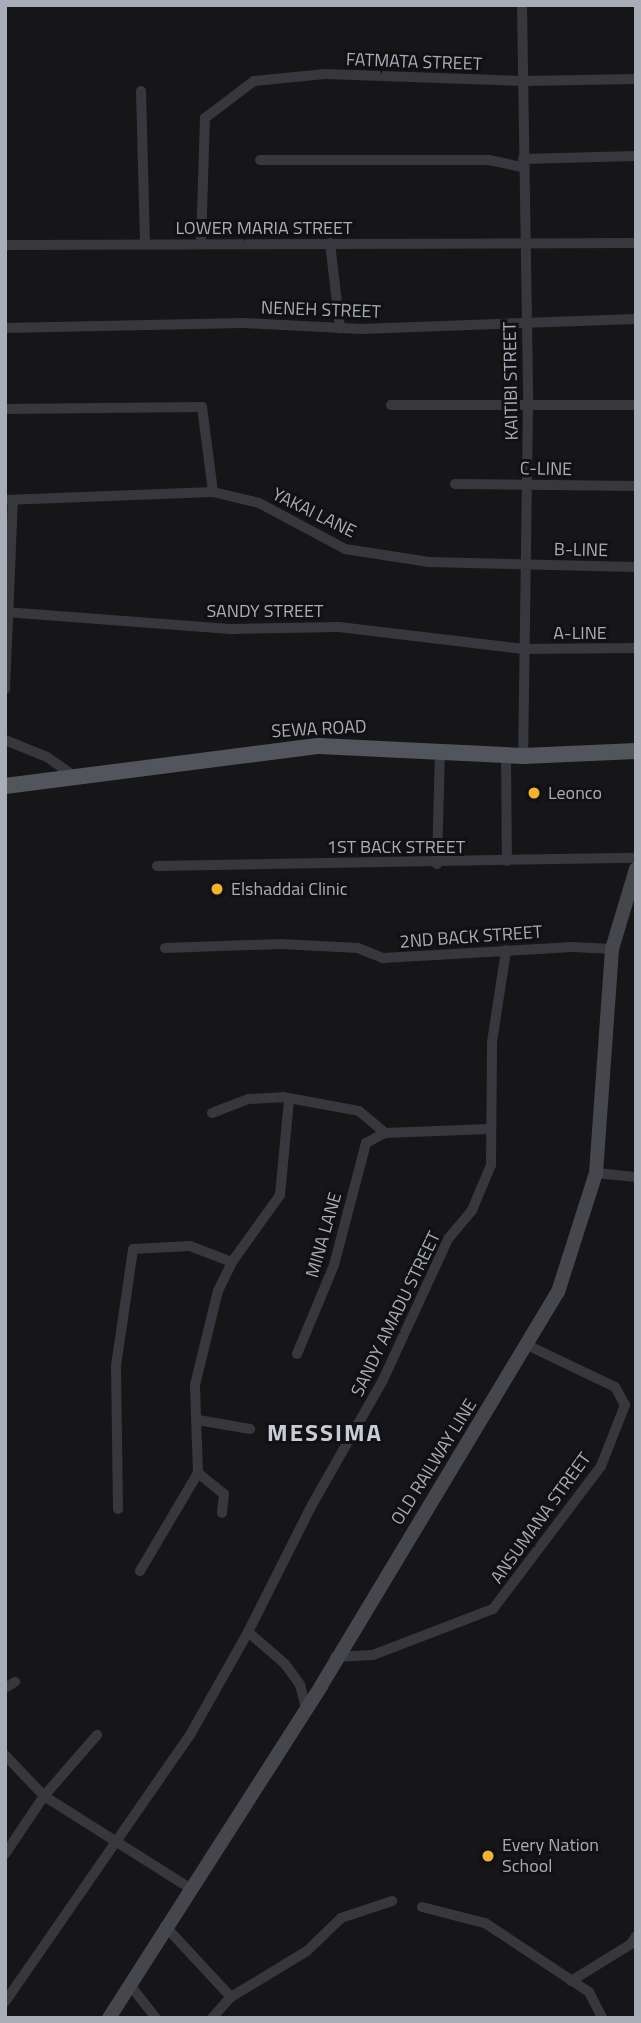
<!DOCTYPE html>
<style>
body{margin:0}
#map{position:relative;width:641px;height:2023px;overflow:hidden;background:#161618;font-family:"Titillium Web",sans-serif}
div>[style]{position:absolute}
.street>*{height:10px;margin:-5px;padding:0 5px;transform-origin:5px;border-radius:5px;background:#37383d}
.secondary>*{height:14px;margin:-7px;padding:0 7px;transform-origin:7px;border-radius:7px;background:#45474d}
.primary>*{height:16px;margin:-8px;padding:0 8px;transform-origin:8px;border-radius:8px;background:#53555c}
.dots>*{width:19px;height:19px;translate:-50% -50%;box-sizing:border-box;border:4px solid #111113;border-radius:50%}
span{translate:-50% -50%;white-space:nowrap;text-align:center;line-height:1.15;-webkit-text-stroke:6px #111113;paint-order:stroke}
.street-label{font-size:18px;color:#a8adb8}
.poi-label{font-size:18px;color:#a8adb8}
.left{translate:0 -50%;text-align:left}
.district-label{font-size:24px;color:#c9ccd4;font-weight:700;letter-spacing:2px}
.frame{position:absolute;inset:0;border:7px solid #a8adb8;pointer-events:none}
</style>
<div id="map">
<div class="street">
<i style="left:522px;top:5px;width:401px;rotate:89.1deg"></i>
<i style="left:528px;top:406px;width:350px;rotate:90.8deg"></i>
<i style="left:141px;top:91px;width:153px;rotate:88.5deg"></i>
<i style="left:523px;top:159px;width:113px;rotate:-1.5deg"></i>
<i style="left:260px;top:160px;width:229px"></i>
<i style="left:489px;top:160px;width:35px;rotate:12deg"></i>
<i style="left:330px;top:243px;width:86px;rotate:83.3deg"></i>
<i style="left:201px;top:244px;width:126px;rotate:-88.2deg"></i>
<i style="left:205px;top:118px;width:61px;rotate:-37.1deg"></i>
<i style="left:254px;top:81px;width:71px;rotate:-5.6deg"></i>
<i style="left:325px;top:74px;width:199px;rotate:2deg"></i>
<i style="left:524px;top:81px;width:112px;rotate:-1deg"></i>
<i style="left:5px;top:245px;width:631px;rotate:-0.18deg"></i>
<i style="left:5px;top:328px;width:238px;rotate:-1.2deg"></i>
<i style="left:243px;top:323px;width:118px;rotate:2.9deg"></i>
<i style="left:361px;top:329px;width:275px;rotate:-2.1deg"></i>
<i style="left:391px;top:405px;width:245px"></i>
<i style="left:5px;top:409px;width:197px;rotate:-0.6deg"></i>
<i style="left:202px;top:407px;width:86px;rotate:82.6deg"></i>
<i style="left:455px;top:484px;width:181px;rotate:0.6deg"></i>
<i style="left:5px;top:500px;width:208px;rotate:-2.2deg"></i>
<i style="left:213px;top:492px;width:47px;rotate:13.4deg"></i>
<i style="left:259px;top:503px;width:98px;rotate:28.1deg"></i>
<i style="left:345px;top:549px;width:85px;rotate:8.8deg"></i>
<i style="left:429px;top:562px;width:207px;rotate:1.4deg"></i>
<i style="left:5px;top:612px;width:229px;rotate:4.3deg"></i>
<i style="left:233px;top:629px;width:106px;rotate:-1.1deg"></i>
<i style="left:339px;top:627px;width:186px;rotate:6.8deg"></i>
<i style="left:524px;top:649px;width:112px;rotate:-0.5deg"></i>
<i style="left:5px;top:689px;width:189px;rotate:-87.6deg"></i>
<i style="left:5px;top:740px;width:45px;rotate:22deg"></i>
<i style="left:47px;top:757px;width:33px;rotate:35deg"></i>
<i style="left:506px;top:755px;width:106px;rotate:89.5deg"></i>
<i style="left:437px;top:864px;width:112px;rotate:-88.5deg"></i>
<i style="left:157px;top:866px;width:479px;rotate:-1deg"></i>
<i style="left:165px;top:948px;width:116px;rotate:-2deg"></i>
<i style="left:281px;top:944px;width:77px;rotate:3deg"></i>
<i style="left:358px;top:948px;width:27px;rotate:22deg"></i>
<i style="left:383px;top:958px;width:190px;rotate:-3.3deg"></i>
<i style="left:573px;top:947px;width:39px;rotate:3deg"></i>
<i style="left:212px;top:1113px;width:40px;rotate:-21deg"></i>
<i style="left:249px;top:1099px;width:34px;rotate:-3deg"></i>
<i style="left:283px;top:1097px;width:77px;rotate:10.4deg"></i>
<i style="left:359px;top:1111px;width:34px;rotate:40deg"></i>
<i style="left:385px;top:1133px;width:104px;rotate:-2.2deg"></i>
<i style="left:596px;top:1173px;width:40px;rotate:5.7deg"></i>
<i style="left:297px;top:1354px;width:96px;rotate:-67.4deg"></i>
<i style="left:334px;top:1265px;width:126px;rotate:-75.3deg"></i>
<i style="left:366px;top:1143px;width:21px;rotate:-28deg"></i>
<i style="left:198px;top:1420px;width:53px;rotate:9.8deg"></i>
<i style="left:198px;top:1473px;width:33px;rotate:39deg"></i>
<i style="left:224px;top:1494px;width:19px;rotate:96deg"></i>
<i style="left:118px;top:1509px;width:143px;rotate:-90.8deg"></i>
<i style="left:116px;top:1366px;width:118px;rotate:-81.7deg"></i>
<i style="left:133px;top:1249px;width:57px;rotate:-3deg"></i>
<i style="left:190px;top:1246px;width:45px;rotate:20.9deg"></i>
<i style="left:140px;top:1571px;width:114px;rotate:-59.4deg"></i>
<i style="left:198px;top:1473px;width:88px;rotate:-92deg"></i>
<i style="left:195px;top:1385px;width:97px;rotate:-76.3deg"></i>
<i style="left:218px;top:1291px;width:32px;rotate:-64deg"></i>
<i style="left:232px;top:1262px;width:82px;rotate:-54.4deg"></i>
<i style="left:280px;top:1195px;width:95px;rotate:-84.6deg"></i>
<i style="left:248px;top:1632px;width:142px;rotate:-63.3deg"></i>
<i style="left:312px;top:1505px;width:142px;rotate:-60.4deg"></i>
<i style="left:382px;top:1382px;width:157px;rotate:-65.2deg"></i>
<i style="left:448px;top:1239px;width:38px;rotate:-50deg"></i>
<i style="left:472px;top:1210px;width:49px;rotate:-67.1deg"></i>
<i style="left:491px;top:1165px;width:123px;rotate:-89.5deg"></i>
<i style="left:492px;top:1042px;width:93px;rotate:-81.3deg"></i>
<i style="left:335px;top:1657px;width:38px;rotate:-3deg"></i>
<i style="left:373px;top:1655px;width:129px;rotate:-21deg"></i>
<i style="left:493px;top:1609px;width:179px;rotate:-52.9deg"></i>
<i style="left:601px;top:1466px;width:66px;rotate:-68.5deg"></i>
<i style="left:625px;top:1405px;width:21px;rotate:-119deg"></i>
<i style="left:615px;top:1387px;width:95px;rotate:-154.5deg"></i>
<i style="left:5px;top:1688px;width:12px;rotate:-31deg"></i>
<i style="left:5px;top:1755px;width:57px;rotate:46.4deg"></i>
<i style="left:44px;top:1796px;width:170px;rotate:32.3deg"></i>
<i style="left:5px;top:1854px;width:70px;rotate:-56.1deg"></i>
<i style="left:44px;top:1796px;width:81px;rotate:-49deg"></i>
<i style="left:422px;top:1907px;width:65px;rotate:14.3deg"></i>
<i style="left:485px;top:1923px;width:125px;rotate:33.6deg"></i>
<i style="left:589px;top:1992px;width:29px;rotate:63deg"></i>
<i style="left:165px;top:1926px;width:97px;rotate:47.1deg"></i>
<i style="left:571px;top:1981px;width:70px;rotate:-31.7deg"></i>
<i style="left:631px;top:1944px;width:9px;rotate:-58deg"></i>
<i style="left:130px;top:1985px;width:42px;rotate:51.8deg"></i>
<i style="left:5px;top:2002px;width:325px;rotate:-55.3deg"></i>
<i style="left:190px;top:1735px;width:118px;rotate:-60.6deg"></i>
<i style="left:248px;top:1632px;width:49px;rotate:40.9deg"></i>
<i style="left:285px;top:1664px;width:26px;rotate:54deg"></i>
<i style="left:300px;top:1685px;width:24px;rotate:75deg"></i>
<i style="left:212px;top:2018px;width:28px;rotate:-48deg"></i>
<i style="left:231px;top:1997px;width:89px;rotate:-31.2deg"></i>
<i style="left:307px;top:1951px;width:47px;rotate:-44.1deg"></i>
<i style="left:341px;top:1918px;width:54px;rotate:-18.4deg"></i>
</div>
<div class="secondary">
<i style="left:109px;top:2018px;width:394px;rotate:-57.4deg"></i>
<i style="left:321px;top:1686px;width:460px;rotate:-59deg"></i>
<i style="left:558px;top:1292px;width:125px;rotate:-72.3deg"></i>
<i style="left:596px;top:1173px;width:225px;rotate:-85.9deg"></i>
<i style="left:612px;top:949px;width:84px;rotate:-73.3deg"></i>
</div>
<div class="primary">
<i style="left:5px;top:786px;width:317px;rotate:-7.3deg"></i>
<i style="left:319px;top:746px;width:204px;rotate:2.8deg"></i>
<i style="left:523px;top:756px;width:113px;rotate:-2.5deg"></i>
</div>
<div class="dots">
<i style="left:534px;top:793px;background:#f2b134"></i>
<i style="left:217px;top:889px;background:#f2b134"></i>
<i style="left:488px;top:1856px;background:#f2b134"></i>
</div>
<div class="street-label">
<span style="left:414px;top:62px;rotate:2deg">FATMATA STREET</span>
<span style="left:264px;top:228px">LOWER MARIA STREET</span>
<span style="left:321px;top:310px;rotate:2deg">NENEH STREET</span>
<span style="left:511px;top:381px;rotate:-91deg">KAITIBI STREET</span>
<span style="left:546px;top:469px;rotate:1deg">C-LINE</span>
<span style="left:314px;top:513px;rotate:26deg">YAKAI LANE</span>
<span style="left:581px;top:550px;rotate:1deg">B-LINE</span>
<span style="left:265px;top:611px">SANDY STREET</span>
<span style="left:580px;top:633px">A-LINE</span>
<span style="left:319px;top:729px;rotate:-3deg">SEWA ROAD</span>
<span style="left:396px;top:847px">1ST BACK STREET</span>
<span style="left:471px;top:937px;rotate:-4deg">2ND BACK STREET</span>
<span style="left:324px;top:1235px;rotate:-74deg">MINA LANE</span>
<span style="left:396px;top:1314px;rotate:-64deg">SANDY AMADU STREET</span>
<span style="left:434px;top:1462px;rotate:-58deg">OLD RAILWAY LINE</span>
<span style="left:541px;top:1518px;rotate:-54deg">ANSUMANA STREET</span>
</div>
<div class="poi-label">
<span class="left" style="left:548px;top:793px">Leonco</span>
<span class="left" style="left:231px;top:889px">Elshaddai Clinic</span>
<span class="left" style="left:502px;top:1856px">Every Nation<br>School</span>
</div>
<div class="district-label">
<span style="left:325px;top:1433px">MESSIMA</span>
</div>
<div class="frame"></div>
</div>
